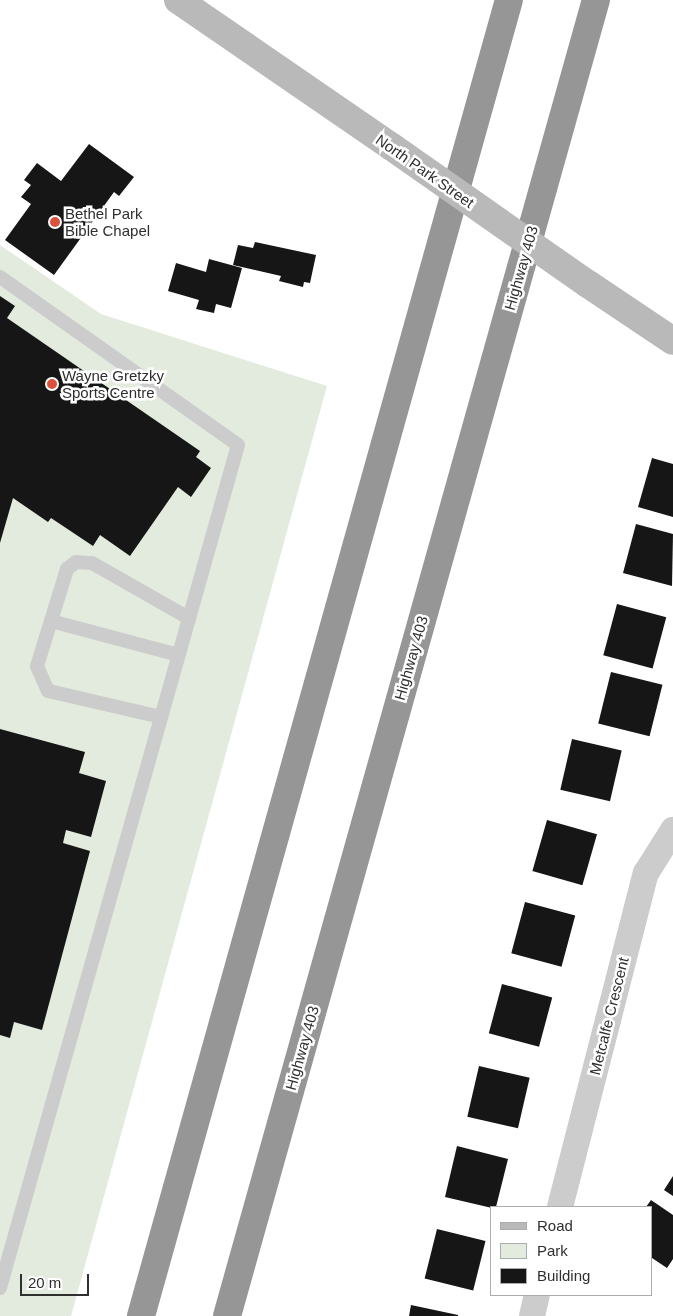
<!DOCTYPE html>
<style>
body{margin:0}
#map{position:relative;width:673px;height:1316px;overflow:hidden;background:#fff;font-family:Arial,sans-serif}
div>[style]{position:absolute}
.green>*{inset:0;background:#e2ebde}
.building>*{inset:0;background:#161616;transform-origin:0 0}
.service>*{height:14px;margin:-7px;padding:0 7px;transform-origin:7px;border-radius:7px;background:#ccc}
.minor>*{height:26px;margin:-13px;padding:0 13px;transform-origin:13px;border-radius:13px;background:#ccc}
.secondary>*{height:28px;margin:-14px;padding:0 14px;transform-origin:14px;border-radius:14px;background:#b9b9b9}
.motorway>*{height:28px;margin:-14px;padding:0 14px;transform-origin:14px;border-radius:14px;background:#969696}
.secondary-bridge>*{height:28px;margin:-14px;padding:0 14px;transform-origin:14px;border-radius:14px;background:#b9b9b9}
.dots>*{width:14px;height:14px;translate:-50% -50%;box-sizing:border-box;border:2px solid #fff;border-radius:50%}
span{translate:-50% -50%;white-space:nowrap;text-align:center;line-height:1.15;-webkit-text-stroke:5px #fff;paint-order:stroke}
.street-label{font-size:15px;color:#2f2f2f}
.poi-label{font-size:15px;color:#2f2f2f}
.left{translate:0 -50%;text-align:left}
.legend{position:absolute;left:490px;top:1206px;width:162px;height:90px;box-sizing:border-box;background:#fff;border:1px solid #acacac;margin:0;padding:6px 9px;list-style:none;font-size:15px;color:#2f2f2f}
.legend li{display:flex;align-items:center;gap:10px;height:25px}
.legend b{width:25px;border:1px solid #acacac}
.scale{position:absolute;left:20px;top:1274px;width:69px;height:22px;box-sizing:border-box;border:2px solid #2f2f2f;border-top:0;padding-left:6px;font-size:15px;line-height:18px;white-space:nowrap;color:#2f2f2f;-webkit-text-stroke:4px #fff;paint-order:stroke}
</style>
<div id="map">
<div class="green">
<i style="clip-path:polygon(0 245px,101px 314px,327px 386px,71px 1316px,0 1316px)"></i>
</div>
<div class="building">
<i style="clip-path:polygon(89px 144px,134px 177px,119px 196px,114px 192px,54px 275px,5px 240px,31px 204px,21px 197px,31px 185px,24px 180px,37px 163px,61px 181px)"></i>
<i style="clip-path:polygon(255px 242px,316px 255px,310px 283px,304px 282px,303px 287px,279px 281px,281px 276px,233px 265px,238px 245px,253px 248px)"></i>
<i style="clip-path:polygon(209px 259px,242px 268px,231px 308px,216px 304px,214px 313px,196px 309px,199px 300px,168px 291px,176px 263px,206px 272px)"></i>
<i style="clip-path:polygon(0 296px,15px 306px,7px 318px,200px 451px,196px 457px,211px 468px,191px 497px,178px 487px,130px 556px,100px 535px,93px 546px,51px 518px,48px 522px,13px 498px,0 543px)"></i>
<i style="clip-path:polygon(652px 458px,673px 464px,673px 517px,638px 507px)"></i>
<i style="clip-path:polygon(636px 524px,673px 534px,672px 586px,623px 573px)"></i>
<i style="left:617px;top:604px;width:51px;height:53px;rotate:15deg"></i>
<i style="left:611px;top:672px;width:53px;height:53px;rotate:14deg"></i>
<i style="clip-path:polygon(0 729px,85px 752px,79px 773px,106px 781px,91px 837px,66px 830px,63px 843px,90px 851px,42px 1030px,14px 1022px,10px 1038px,0 1035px)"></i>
<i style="left:572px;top:739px;width:51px;height:52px;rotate:13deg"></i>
<i style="left:547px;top:820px;width:52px;height:53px;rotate:16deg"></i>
<i style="left:525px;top:902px;width:52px;height:53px;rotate:15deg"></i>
<i style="left:502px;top:984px;width:52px;height:51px;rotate:15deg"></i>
<i style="left:479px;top:1066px;width:52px;height:52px;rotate:13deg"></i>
<i style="clip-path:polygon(457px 1146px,508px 1159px,496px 1207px,492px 1208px,445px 1197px)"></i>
<i style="clip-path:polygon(673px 1176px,673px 1196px,664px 1190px)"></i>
<i style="clip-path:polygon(651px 1200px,673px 1215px,673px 1259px,667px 1268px,652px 1258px,652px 1207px,646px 1207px)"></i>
<i style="left:437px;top:1229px;width:50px;height:51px;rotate:14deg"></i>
<i style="clip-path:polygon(411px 1305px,458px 1315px,458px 1316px,409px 1316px)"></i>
</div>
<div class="service">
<i style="left:0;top:277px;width:291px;rotate:35.2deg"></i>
<i style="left:238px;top:445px;width:876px;rotate:105.77deg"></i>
<i style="left:51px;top:621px;width:132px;rotate:14.9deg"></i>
<i style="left:161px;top:717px;width:116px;rotate:-167deg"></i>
<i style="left:48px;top:691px;width:27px;rotate:-114deg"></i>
<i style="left:37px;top:666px;width:102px;rotate:-72.8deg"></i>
<i style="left:67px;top:569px;width:11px;rotate:-38deg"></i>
<i style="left:76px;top:562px;width:16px;rotate:4deg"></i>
<i style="left:92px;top:563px;width:112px;rotate:29.6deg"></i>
</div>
<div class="minor">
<i style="left:560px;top:1207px;width:345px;rotate:-75.6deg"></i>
<i style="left:646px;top:873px;width:51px;rotate:-57.9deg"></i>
<i style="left:532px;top:1316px;width:22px;rotate:-77deg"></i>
</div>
<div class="secondary">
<i style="left:178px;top:0;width:260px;rotate:34.5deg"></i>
<i style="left:588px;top:284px;width:102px;rotate:33.8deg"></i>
</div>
<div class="motorway">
<i style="left:141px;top:1316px;width:1366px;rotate:-74.38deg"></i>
<i style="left:227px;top:1316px;width:1367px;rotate:-74.34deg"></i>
</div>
<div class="secondary-bridge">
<i style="left:392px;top:147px;width:239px;rotate:35deg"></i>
</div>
<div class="dots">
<i style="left:55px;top:222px;background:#db523c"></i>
<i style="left:52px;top:384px;background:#db523c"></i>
</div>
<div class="street-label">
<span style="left:425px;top:171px;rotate:35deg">North Park Street</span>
<span style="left:521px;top:268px;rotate:-74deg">Highway 403</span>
<span style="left:411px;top:658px;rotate:-74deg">Highway 403</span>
<span style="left:609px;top:1016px;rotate:-76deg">Metcalfe Crescent</span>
<span style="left:302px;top:1048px;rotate:-74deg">Highway 403</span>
</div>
<div class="poi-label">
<span class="left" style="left:65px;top:222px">Bethel Park<br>Bible Chapel</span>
<span class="left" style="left:62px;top:384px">Wayne Gretzky<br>Sports Centre</span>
</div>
<ul class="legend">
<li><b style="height:6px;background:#b9b9b9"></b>Road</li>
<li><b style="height:14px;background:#e2ebde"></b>Park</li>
<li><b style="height:14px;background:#161616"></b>Building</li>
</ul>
<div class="scale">20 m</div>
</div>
